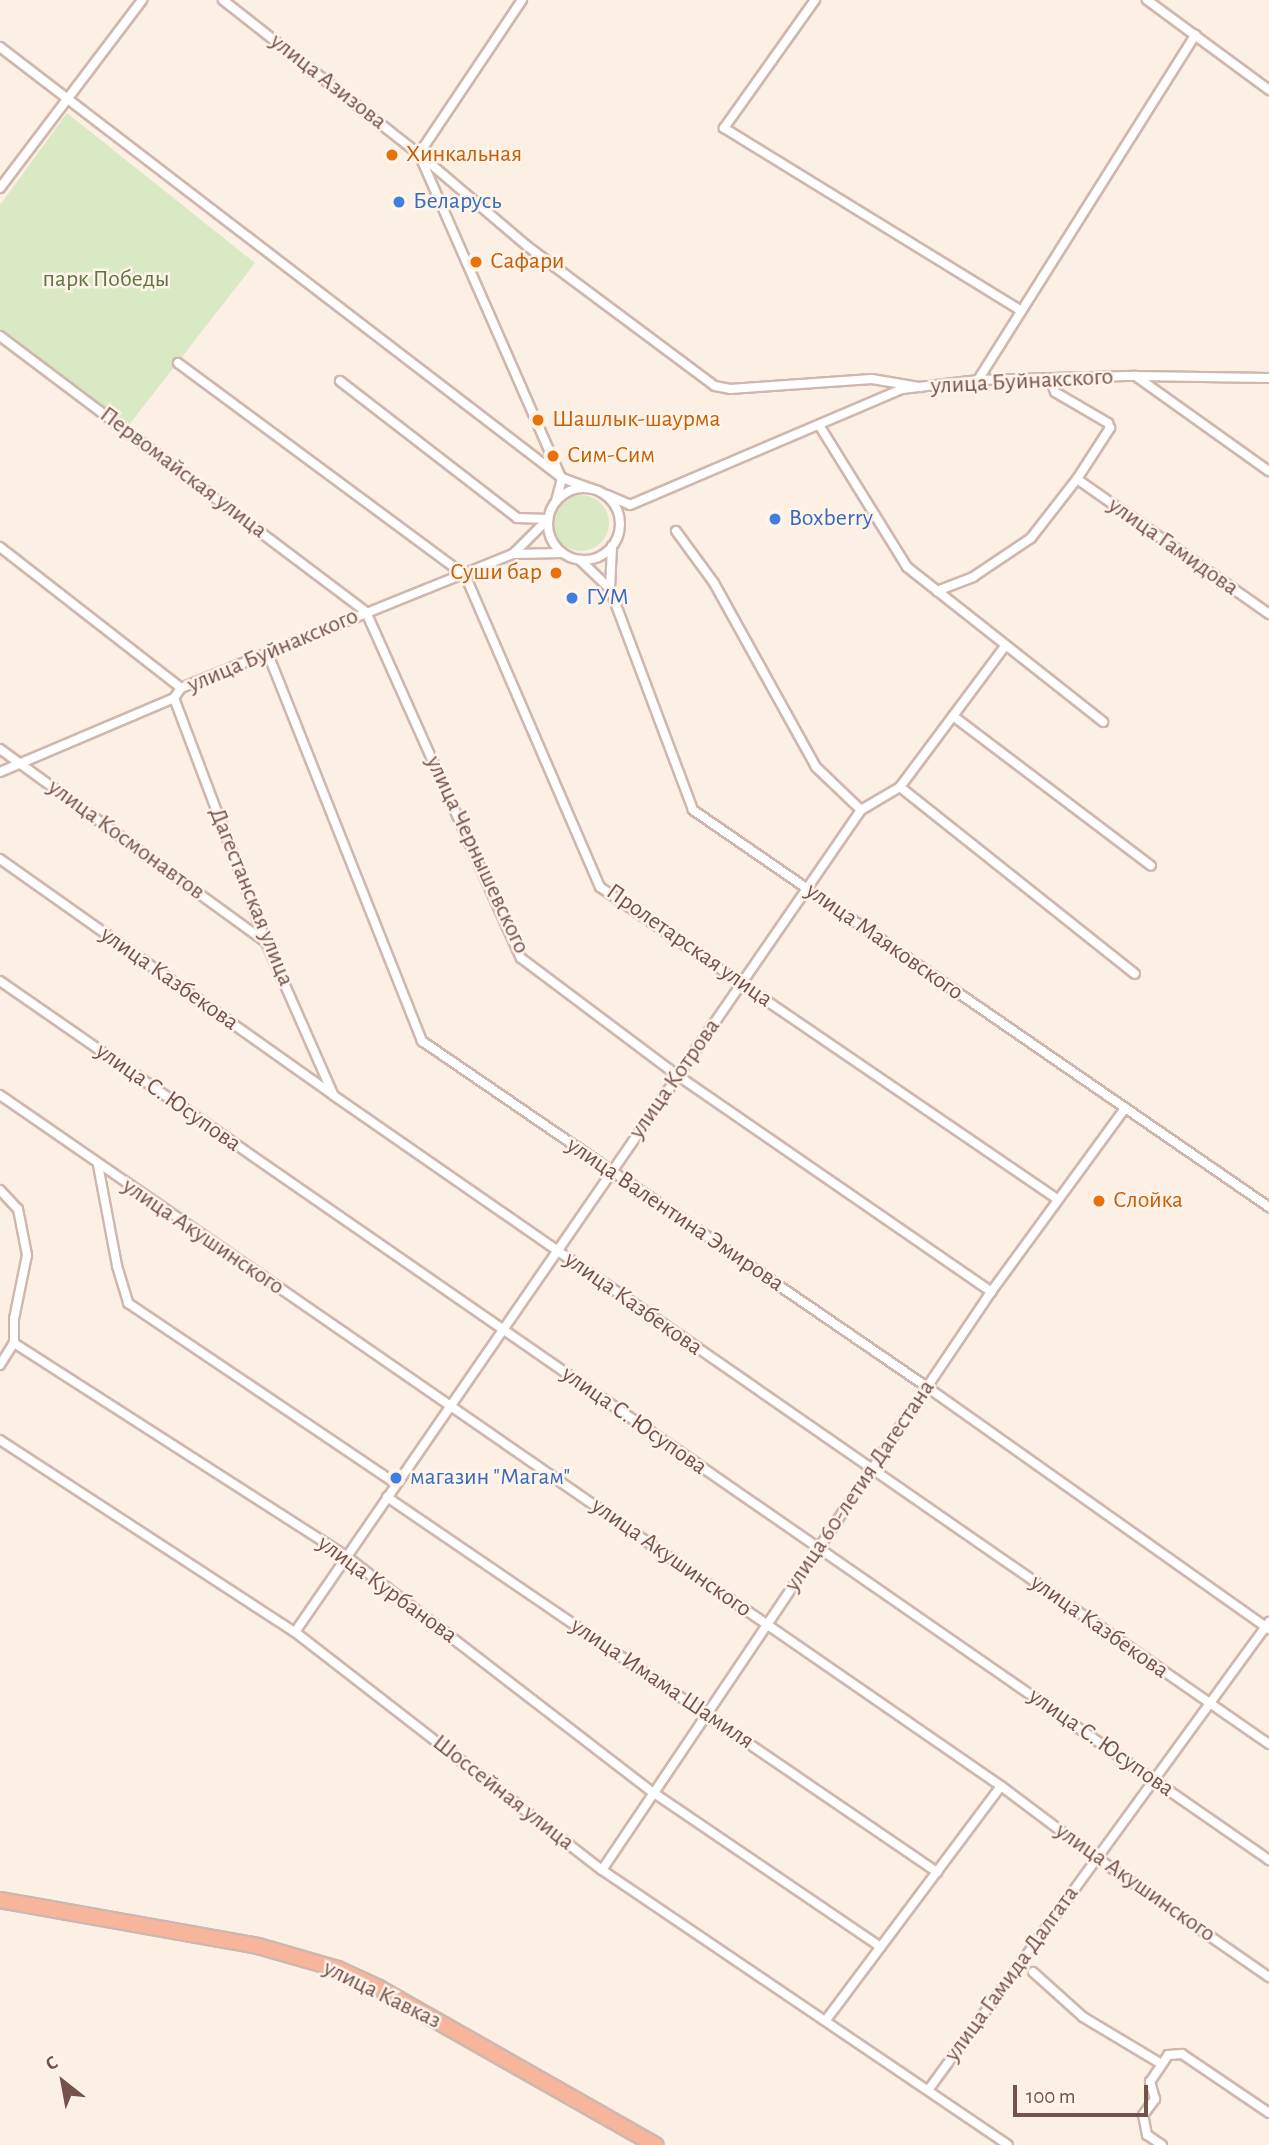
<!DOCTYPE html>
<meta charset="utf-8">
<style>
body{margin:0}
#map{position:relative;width:1269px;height:2145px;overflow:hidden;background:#fcefe4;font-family:"Alegreya Sans",sans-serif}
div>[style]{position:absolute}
.green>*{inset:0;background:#d8e9c3}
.round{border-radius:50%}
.roads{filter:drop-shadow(2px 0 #cfb7ae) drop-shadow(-2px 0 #cfb7ae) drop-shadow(0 2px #cfb7ae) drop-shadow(0 -2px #cfb7ae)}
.minor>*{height:8px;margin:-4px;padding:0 4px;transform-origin:4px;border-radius:4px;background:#fff}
.minor>.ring{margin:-4px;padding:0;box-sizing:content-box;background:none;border:8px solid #fff;border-radius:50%}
.trunk>*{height:14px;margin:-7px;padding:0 7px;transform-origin:7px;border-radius:7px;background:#f7b69c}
.dots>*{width:19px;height:19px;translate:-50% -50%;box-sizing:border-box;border:4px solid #fff3ea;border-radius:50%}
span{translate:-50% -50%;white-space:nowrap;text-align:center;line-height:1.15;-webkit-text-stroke:5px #fff3ea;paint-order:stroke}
.street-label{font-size:24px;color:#74524a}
.food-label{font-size:24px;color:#c56008}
.left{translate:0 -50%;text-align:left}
.right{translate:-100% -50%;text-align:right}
.shop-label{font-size:24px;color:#366cbe}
.park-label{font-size:24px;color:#5c7942}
.north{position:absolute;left:28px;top:2047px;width:70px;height:70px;-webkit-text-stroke:5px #fff3ea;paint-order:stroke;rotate:329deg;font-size:19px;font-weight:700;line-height:28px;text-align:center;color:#74524a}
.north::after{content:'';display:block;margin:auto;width:24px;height:32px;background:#74524a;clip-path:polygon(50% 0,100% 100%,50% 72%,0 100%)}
.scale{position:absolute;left:1013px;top:2085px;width:135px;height:32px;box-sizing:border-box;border:4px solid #74524a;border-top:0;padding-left:9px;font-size:21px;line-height:24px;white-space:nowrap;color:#74524a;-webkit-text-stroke:5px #fff3ea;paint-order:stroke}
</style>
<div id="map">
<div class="green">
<i style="clip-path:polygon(67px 113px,255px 263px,125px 430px,0 338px,0 205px)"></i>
<i class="round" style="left:553px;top:495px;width:56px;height:56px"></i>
</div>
<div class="roads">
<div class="minor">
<i style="left:223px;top:0;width:249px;rotate:38.2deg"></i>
<i style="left:419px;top:154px;width:351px;rotate:66.3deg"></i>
<i style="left:522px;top:0;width:185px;rotate:123.8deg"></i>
<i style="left:419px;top:154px;width:142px;rotate:40.4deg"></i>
<i style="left:527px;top:246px;width:234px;rotate:36.7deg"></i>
<i style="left:715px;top:386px;width:15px;rotate:11deg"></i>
<i style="left:730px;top:389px;width:142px;rotate:-4deg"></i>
<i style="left:872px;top:379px;width:49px;rotate:9.5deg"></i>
<i style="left:815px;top:0;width:157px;rotate:125.4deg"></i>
<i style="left:724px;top:128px;width:349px;rotate:31.6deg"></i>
<i style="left:1147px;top:0;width:152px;rotate:36.4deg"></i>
<i style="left:0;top:47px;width:708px;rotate:37.48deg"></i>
<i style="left:562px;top:478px;width:32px;rotate:20deg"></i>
<i style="left:0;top:188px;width:236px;rotate:-52.9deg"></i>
<i style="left:0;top:336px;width:458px;rotate:37deg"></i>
<i style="left:366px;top:612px;width:379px;rotate:65.9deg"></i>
<i style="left:521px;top:958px;width:195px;rotate:36.9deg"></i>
<i style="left:677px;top:1075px;width:382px;rotate:34.6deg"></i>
<i style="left:178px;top:363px;width:357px;rotate:36.5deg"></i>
<i style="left:465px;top:575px;width:340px;rotate:66.6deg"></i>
<i style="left:600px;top:887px;width:553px;rotate:34.32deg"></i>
<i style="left:1137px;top:377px;width:162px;rotate:35.5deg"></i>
<i style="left:978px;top:380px;width:408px;rotate:-57.8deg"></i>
<i style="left:340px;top:381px;width:224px;rotate:37.7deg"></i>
<i style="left:517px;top:518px;width:31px;rotate:2deg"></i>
<i style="left:819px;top:425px;width:167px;rotate:58.2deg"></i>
<i style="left:907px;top:567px;width:250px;rotate:38.3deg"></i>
<i style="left:1077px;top:479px;width:235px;rotate:35.1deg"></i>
<i class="ring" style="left:548px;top:488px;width:64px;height:64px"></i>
<i style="left:607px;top:495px;width:25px;rotate:23deg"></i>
<i style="left:556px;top:501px;width:24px;rotate:-75deg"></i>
<i style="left:630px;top:505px;width:296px;rotate:-23.1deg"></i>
<i style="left:902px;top:389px;width:77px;rotate:-6.8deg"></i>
<i style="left:978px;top:380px;width:158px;rotate:-1.5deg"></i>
<i style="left:1136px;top:376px;width:133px;rotate:0.9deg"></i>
<i style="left:676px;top:531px;width:64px;rotate:53.8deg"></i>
<i style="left:714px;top:583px;width:210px;rotate:61deg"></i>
<i style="left:816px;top:767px;width:62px;rotate:43.7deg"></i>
<i style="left:0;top:547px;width:229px;rotate:37.9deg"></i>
<i style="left:513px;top:554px;width:49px;rotate:-1.2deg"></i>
<i style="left:580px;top:560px;width:42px;rotate:44deg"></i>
<i style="left:610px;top:589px;width:43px;rotate:-87.3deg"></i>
<i style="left:610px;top:589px;width:236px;rotate:69.4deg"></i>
<i style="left:693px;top:810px;width:700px;rotate:34.58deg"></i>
<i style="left:937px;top:591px;width:39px;rotate:-21deg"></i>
<i style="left:973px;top:577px;width:70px;rotate:-33.9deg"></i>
<i style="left:1031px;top:538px;width:75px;rotate:-52.1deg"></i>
<i style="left:1077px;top:479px;width:61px;rotate:-57.1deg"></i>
<i style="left:1110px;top:428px;width:5px;rotate:-112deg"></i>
<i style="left:1108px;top:423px;width:61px;rotate:-149.7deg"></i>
<i style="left:1055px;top:392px;width:12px;rotate:-110deg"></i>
<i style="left:268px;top:654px;width:417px;rotate:68.3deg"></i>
<i style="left:422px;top:1041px;width:612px;rotate:34.42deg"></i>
<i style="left:927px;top:1387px;width:419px;rotate:35.3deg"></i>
<i style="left:174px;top:698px;width:261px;rotate:69.3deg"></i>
<i style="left:266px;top:942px;width:166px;rotate:66.2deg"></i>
<i style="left:953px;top:716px;width:248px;rotate:37.1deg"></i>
<i style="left:0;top:749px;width:329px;rotate:36deg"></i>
<i style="left:0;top:772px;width:189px;rotate:-23deg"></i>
<i style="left:174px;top:698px;width:12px;rotate:-55deg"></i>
<i style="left:181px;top:688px;width:358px;rotate:-22deg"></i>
<i style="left:513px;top:554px;width:49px;rotate:-45deg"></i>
<i style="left:900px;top:787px;width:300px;rotate:38.5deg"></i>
<i style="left:0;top:859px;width:408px;rotate:35.3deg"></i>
<i style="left:333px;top:1095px;width:1139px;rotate:34.74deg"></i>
<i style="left:0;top:981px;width:1544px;rotate:34.71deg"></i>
<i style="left:0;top:1095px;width:1216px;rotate:34.62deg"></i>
<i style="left:1001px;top:1786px;width:120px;rotate:36.9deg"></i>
<i style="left:1097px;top:1858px;width:209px;rotate:34.7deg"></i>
<i style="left:98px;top:1165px;width:103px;rotate:79.3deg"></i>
<i style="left:117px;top:1266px;width:39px;rotate:73deg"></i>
<i style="left:128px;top:1303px;width:323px;rotate:34deg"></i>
<i style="left:0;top:1190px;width:26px;rotate:47deg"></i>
<i style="left:18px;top:1209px;width:47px;rotate:78.9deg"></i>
<i style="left:27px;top:1255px;width:65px;rotate:101.5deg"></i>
<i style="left:14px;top:1319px;width:24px;rotate:90deg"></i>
<i style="left:14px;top:1343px;width:396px;rotate:32.7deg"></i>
<i style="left:347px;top:1557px;width:387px;rotate:37.6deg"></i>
<i style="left:654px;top:1793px;width:274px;rotate:34.2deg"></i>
<i style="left:0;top:1365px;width:26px;rotate:-58deg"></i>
<i style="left:0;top:1440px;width:352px;rotate:33.1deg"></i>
<i style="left:295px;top:1632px;width:388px;rotate:37.8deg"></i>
<i style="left:602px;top:1870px;width:490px;rotate:34.1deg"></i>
<i style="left:387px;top:1497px;width:666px;rotate:34.29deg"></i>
<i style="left:295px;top:1632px;width:998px;rotate:-55.45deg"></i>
<i style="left:861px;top:810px;width:45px;rotate:-30.5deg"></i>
<i style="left:900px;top:787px;width:177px;rotate:-53.3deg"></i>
<i style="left:602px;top:1870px;width:697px;rotate:-56.06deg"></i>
<i style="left:991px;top:1292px;width:228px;rotate:-53.9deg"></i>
<i style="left:1033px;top:1972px;width:67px;rotate:42deg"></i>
<i style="left:1083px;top:2017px;width:90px;rotate:30.9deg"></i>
<i style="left:826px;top:2020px;width:292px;rotate:-53.2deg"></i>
<i style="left:929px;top:2089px;width:578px;rotate:-53.94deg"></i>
<i style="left:1162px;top:2145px;width:18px;rotate:-146deg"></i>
<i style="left:1147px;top:2135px;width:20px;rotate:-101deg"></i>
<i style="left:1143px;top:2115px;width:20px;rotate:-53deg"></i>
<i style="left:1155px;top:2099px;width:18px;rotate:-106deg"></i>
<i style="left:1150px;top:2082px;width:32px;rotate:-56deg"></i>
<i style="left:1168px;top:2055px;width:14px;rotate:-4deg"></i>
<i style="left:1182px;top:2054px;width:105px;rotate:34.1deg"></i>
</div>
<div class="trunk">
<i style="left:0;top:1900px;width:262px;rotate:10.1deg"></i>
<i style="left:258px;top:1946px;width:83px;rotate:16deg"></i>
<i style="left:338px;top:1969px;width:45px;rotate:24.9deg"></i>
<i style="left:379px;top:1988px;width:318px;rotate:29.6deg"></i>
</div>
</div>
<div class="dots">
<i style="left:392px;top:155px;background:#e8710a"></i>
<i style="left:399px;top:202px;background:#3f7fe0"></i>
<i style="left:476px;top:262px;background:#e8710a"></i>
<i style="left:538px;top:420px;background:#e8710a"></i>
<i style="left:553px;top:456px;background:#e8710a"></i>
<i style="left:775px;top:519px;background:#3f7fe0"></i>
<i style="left:556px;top:573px;background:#e8710a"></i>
<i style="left:572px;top:598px;background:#3f7fe0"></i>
<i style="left:1099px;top:1201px;background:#e8710a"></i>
<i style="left:396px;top:1478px;background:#3f7fe0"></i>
</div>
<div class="street-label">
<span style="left:328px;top:82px;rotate:38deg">улица Азизова</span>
<span style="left:1022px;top:382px;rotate:-3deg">улица Буйнакского</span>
<span style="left:183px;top:473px;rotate:37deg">Первомайская улица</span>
<span style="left:1173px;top:547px;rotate:35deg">улица Гамидова</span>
<span style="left:273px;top:651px;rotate:-23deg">улица Буйнакского</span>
<span style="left:126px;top:840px;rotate:36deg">улица Космонавтов</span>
<span style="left:477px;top:855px;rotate:65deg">улица Чернышевского</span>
<span style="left:251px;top:897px;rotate:68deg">Дагестанская улица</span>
<span style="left:884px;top:942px;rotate:35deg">улица Маяковского</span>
<span style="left:689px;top:946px;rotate:35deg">Пролетарская улица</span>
<span style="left:169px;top:979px;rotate:35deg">улица Казбекова</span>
<span style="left:675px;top:1079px;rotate:-55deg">улица Котрова</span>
<span style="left:168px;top:1098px;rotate:35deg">улица С. Юсупова</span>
<span style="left:675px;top:1215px;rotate:34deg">улица Валентина Эмирова</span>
<span style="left:203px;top:1237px;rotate:34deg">улица Акушинского</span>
<span style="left:633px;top:1304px;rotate:35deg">улица Казбекова</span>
<span style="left:634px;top:1421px;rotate:35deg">улица С. Юсупова</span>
<span style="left:860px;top:1486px;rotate:-56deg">улица 60-летия Дагестана</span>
<span style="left:671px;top:1558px;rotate:35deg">улица Акушинского</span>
<span style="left:387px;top:1590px;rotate:36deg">улица Курбанова</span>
<span style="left:1099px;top:1627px;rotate:35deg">улица Казбекова</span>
<span style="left:662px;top:1684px;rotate:34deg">улица Имама Шамиля</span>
<span style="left:1101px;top:1743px;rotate:35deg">улица С. Юсупова</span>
<span style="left:503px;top:1793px;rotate:38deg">Шоссейная улица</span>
<span style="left:1135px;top:1883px;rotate:35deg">улица Акушинского</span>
<span style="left:1012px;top:1974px;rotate:-54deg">улица Гамида Далгата</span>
<span style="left:382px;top:1995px;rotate:26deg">улица Кавказ</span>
</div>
<div class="food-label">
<span class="left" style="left:406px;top:155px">Хинкальная</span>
<span class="left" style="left:490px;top:262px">Сафари</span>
<span class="left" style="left:552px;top:420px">Шашлык-шаурма</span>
<span class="left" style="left:567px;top:456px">Сим-Сим</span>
<span class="right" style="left:542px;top:573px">Суши бар</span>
<span class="left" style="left:1113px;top:1201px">Слойка</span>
</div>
<div class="shop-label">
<span class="left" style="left:413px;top:202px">Беларусь</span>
<span class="left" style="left:789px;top:519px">Boxberry</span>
<span class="left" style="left:586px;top:598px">ГУМ</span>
<span class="left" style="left:410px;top:1478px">магазин "Магам"</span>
</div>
<div class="park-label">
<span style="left:106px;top:280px">парк Победы</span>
</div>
<div class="north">С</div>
<div class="scale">100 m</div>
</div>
